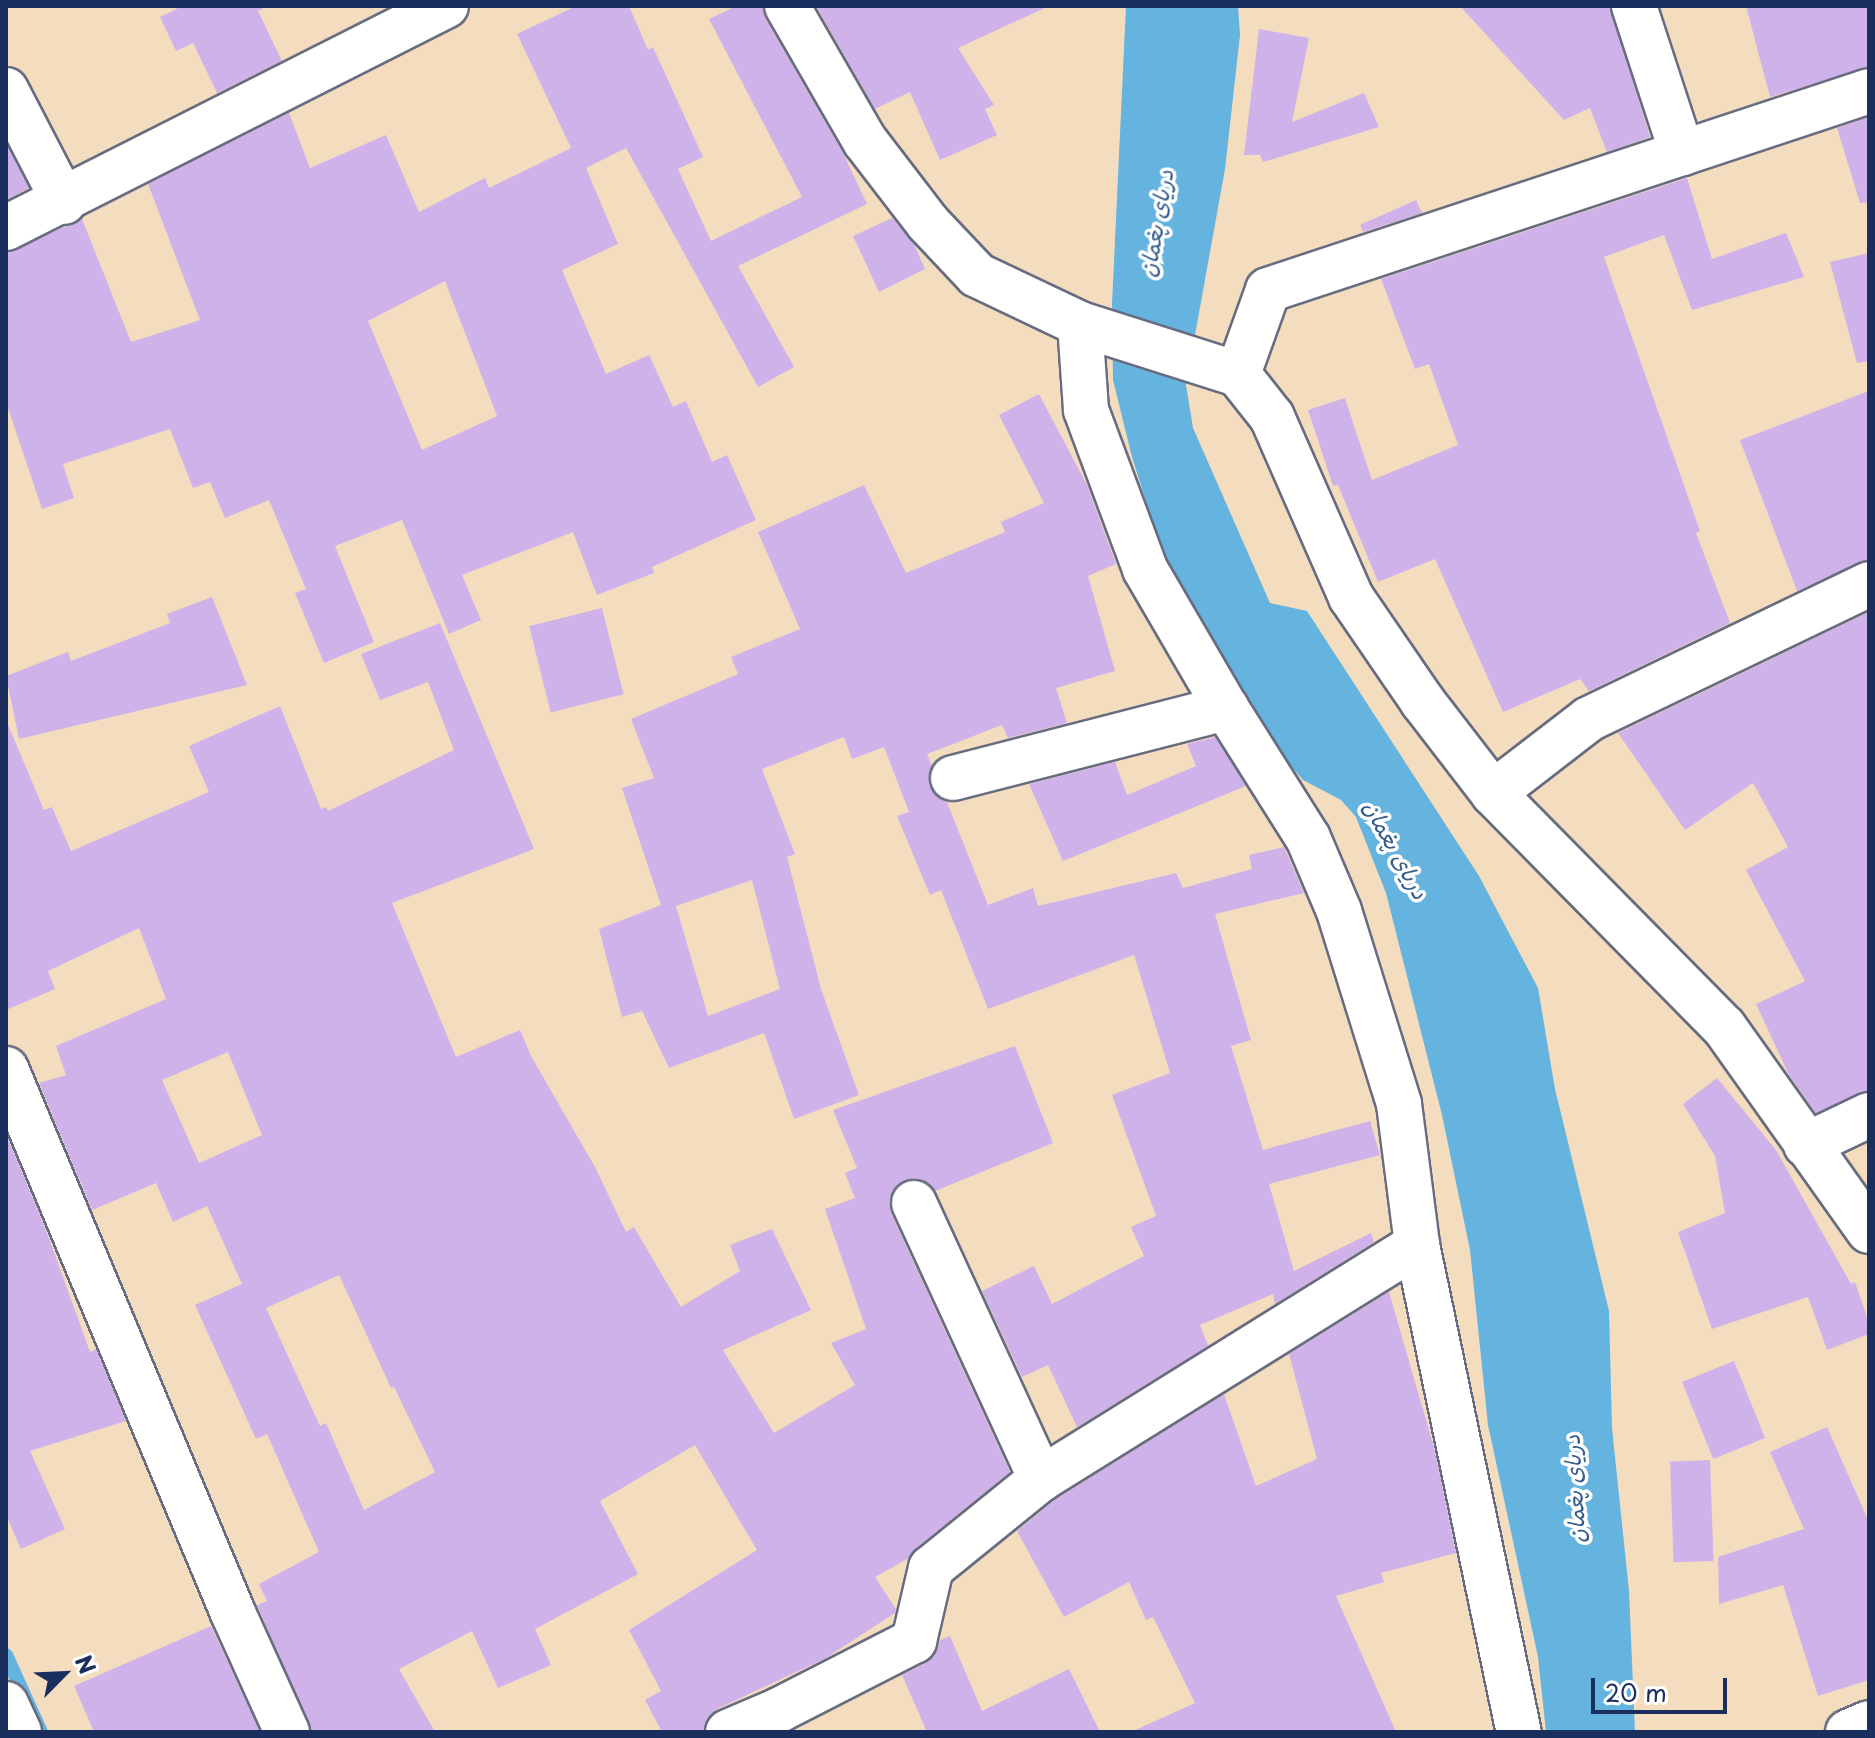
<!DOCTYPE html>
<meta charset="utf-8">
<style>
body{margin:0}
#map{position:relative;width:1875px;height:1738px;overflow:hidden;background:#f4ddbf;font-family:"Playpen Sans","Playpen Sans Arabic",sans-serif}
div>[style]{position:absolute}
.water>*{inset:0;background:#65b3df}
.stream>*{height:14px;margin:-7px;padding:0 7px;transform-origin:7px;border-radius:7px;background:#65b3df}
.building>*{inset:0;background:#d0b2eb;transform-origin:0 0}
.roads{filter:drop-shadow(2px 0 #676c80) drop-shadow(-2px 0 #676c80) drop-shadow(0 2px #676c80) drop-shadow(0 -2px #676c80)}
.minor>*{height:44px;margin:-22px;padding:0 22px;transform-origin:22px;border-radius:22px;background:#fff}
span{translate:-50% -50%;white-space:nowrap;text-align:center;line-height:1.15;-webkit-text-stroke:7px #fff;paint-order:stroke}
.water-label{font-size:22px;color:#355d8b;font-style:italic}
.frame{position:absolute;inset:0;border:8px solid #1b2f5e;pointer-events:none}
.north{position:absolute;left:24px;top:1634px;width:80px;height:80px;-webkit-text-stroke:6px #fff;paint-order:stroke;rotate:66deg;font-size:22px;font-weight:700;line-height:32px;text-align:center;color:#1b2f5e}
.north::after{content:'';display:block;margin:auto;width:28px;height:36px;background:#1b2f5e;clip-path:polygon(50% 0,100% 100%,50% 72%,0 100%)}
.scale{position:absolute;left:1591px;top:1678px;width:136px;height:36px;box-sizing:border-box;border:4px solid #1b2f5e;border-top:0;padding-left:10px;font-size:24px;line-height:28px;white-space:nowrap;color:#1b2f5e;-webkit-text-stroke:6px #fff;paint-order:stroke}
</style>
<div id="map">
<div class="water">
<i style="clip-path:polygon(1126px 6px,1238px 6px,1240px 35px,1225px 169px,1186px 385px,1193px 428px,1270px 603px,1307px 611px,1479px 876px,1538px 988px,1555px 1089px,1609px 1311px,1612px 1428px,1629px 1591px,1635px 1732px,1546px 1732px,1538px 1657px,1488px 1425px,1470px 1250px,1442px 1115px,1386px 893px,1356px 817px,1341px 800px,1303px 780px,1273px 745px,1166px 565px,1132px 457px,1113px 380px,1112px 304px)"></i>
</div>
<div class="stream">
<i style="left:6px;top:1655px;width:85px;rotate:65.6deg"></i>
</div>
<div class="building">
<i style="clip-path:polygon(176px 6px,268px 6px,258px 11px,282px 61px,217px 93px,193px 43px,176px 51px,160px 17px,177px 9px)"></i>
<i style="clip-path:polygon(evenodd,576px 6px,629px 6px,648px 50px,653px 47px,703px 157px,678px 169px,711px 241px,802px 197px,709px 19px,736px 6px,762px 6px,765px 18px,843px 153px,867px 204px,738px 266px,794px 367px,758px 387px,626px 148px,586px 168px,618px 244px,562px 270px,606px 374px,649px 355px,673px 407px,686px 401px,712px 462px,727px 455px,756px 520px,652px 567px,654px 573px,597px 595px,573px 532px,462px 575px,481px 620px,449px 634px,402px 520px,335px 546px,374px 642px,324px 663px,295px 593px,306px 589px,269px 500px,225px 518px,210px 482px,193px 488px,170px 429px,63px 464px,74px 498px,42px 509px,6px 402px,6px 253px,82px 219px,131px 342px,200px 320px,148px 184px,289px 113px,310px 168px,386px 135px,419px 212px,485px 178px,489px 188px,571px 148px,517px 34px,576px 6px,445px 281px,497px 416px,422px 450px,368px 321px,445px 281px)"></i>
<i style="clip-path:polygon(816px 6px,1049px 6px,958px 48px,994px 105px,985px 109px,997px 135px,940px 160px,910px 92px,875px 109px)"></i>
<i style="clip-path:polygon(1460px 6px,1610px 6px,1650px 137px,1607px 152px,1590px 108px,1564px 120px)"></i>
<i style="clip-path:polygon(1746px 6px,1869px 6px,1869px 67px,1770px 97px)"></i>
<i style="clip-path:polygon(1259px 29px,1309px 38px,1292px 122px,1364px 93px,1379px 127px,1263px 162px,1260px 155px,1244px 155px)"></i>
<i style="clip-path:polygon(1869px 117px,1869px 202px,1860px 203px,1837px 128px)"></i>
<i style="clip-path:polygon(6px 144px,29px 188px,6px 200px)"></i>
<i style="clip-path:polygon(1687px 178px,1712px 259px,1786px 233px,1804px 277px,1692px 310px,1664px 235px,1604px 257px,1700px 531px,1696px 533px,1730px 623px,1589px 691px,1580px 679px,1503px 712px,1435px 559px,1378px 582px,1338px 485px,1333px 486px,1308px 410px,1345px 398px,1372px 480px,1458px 445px,1429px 364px,1415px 369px,1381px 279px)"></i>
<i style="clip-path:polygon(1416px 200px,1422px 213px,1363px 232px,1360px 225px)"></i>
<i style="clip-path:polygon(892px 218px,914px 244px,925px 269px,879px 292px,853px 236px)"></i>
<i style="clip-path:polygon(1869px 253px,1869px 361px,1857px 363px,1830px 262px)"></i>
<i style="clip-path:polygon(1869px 391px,1869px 559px,1797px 591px,1740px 440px)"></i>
<i style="clip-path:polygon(evenodd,1039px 394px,1087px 485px,1116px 564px,1088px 576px,1115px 671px,1056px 688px,1067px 723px,1008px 738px,1002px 725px,927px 754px,932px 766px,929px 785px,936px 796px,947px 802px,988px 905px,1033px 888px,1038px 906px,1176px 873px,1183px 888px,1252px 869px,1249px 855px,1284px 847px,1304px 893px,1215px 914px,1251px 1040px,1231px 1046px,1263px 1150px,1370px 1121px,1380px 1155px,1269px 1184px,1294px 1271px,1371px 1233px,1374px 1242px,1275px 1304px,1273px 1294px,1200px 1325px,1208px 1346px,1077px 1427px,1048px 1365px,1022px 1377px,982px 1291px,1034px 1266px,1052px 1304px,1144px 1256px,1131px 1227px,1156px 1216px,1112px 1095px,1170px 1073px,1134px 955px,988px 1009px,941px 890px,930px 895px,897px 816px,909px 812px,884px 747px,852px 759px,844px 737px,762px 769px,795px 854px,787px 857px,821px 989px,859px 1095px,794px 1119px,764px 1033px,669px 1068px,642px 1011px,622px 1017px,599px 929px,661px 905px,622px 788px,654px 778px,631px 719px,738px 674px,731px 657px,800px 629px,758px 532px,864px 485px,906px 573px,1005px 532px,1001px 522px,1044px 503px,999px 415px,1039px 394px,752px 880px,780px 989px,708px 1016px,676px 906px,752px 880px)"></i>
<i style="clip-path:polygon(212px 597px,247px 685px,19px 739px,6px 676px,68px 652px,71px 661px,170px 623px,167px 614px)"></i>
<i style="left:602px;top:608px;width:89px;height:75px;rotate:76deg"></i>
<i style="clip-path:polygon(1869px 612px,1869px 1090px,1816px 1113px,1789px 1075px,1756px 1004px,1805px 981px,1746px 870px,1788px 847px,1753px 783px,1685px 830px,1618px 733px)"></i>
<i style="clip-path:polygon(evenodd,440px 623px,534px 849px,392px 903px,456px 1057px,520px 1030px,531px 1056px,595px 1167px,626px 1232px,634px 1227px,681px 1307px,740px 1271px,730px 1245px,772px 1229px,811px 1310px,723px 1350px,774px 1433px,855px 1385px,831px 1343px,866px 1329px,825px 1209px,855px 1198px,845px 1173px,857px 1168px,833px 1110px,1015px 1046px,1053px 1143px,935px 1191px,917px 1178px,904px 1180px,894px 1188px,889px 1200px,891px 1213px,1010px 1472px,915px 1549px,909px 1558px,875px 1577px,896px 1609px,895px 1613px,826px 1658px,717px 1709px,708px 1718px,704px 1732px,662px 1732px,645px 1700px,661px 1691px,629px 1630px,757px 1550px,695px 1445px,600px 1501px,638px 1574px,535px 1629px,551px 1665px,498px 1688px,472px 1631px,399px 1669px,435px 1732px,312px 1732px,257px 1605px,267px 1601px,259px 1584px,319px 1552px,267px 1434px,256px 1439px,195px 1305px,242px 1284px,207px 1206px,173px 1222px,156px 1183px,92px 1210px,39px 1083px,66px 1075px,56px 1046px,166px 999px,139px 928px,48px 971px,55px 989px,6px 1010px,6px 720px,44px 810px,52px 807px,71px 851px,209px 792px,189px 746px,280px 706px,321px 809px,326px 807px,328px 811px,454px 750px,428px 682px,380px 700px,361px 654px,440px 623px,228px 1052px,262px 1135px,199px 1163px,162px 1080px,228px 1052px,440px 623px,339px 1275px,391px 1388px,394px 1387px,435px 1472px,364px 1510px,326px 1423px,320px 1426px,266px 1308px,339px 1275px)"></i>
<i style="clip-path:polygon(1215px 737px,1246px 786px,1063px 861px,1029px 784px,1115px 762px,1127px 795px,1196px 766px,1187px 744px)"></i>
<i style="clip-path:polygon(1717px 1078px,1776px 1150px,1851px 1284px,1855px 1282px,1869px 1323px,1869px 1334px,1827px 1350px,1808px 1297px,1712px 1329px,1678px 1232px,1725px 1213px,1715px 1156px,1683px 1104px)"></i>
<i style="clip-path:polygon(8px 1139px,46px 1230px,90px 1352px,96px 1349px,126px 1421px,30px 1451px,65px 1529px,21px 1549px,6px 1515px)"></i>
<i style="clip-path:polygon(1389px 1292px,1435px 1451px,1456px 1553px,1381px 1573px,1384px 1582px,1336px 1596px,1396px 1732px,1131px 1732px,1195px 1703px,1153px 1617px,1146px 1620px,1129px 1582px,1064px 1617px,1017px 1531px,1056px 1499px,1224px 1394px,1256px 1486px,1317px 1459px,1289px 1354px)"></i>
<i style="left:1734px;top:1361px;width:83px;height:56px;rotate:68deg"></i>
<i style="clip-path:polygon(1827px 1427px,1869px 1522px,1869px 1680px,1818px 1696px,1783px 1585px,1719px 1604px,1718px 1557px,1804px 1529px,1770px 1452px)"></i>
<i style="left:1710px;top:1460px;width:101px;height:40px;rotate:88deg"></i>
<i style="clip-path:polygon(211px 1626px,260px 1732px,94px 1732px,74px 1686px)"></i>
<i style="clip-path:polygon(950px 1636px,982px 1711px,1069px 1669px,1100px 1732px,927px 1732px,902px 1675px,926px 1663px,934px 1656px,940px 1640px)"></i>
</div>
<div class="roads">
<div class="minor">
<i style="left:787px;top:6px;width:156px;rotate:60deg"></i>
<i style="left:865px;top:141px;width:103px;rotate:52.5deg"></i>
<i style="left:928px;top:223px;width:71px;rotate:46.7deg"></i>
<i style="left:977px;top:275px;width:114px;rotate:25.4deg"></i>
<i style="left:1080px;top:324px;width:166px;rotate:17.6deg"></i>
<i style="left:1238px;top:374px;width:55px;rotate:51.7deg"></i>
<i style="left:1272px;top:417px;width:197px;rotate:66.3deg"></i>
<i style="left:1351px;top:597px;width:127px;rotate:55.6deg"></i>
<i style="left:1423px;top:702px;width:115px;rotate:52.4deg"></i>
<i style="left:1493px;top:793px;width:329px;rotate:45.4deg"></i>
<i style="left:1724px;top:1027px;width:250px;rotate:54.6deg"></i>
<i style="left:1634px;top:6px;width:155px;rotate:71.9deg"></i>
<i style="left:1682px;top:153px;width:197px;rotate:-18.3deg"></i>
<i style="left:6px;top:90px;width:126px;rotate:62.6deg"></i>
<i style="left:6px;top:228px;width:493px;rotate:-26.8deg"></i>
<i style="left:1080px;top:324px;width:86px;rotate:86deg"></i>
<i style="left:1086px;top:410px;width:170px;rotate:69.6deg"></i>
<i style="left:1145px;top:569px;width:161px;rotate:59.8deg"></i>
<i style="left:1226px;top:708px;width:154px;rotate:57.8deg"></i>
<i style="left:1308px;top:838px;width:79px;rotate:67deg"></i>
<i style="left:1339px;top:911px;width:202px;rotate:72.7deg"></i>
<i style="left:1399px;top:1104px;width:142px;rotate:82.7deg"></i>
<i style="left:1417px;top:1245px;width:498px;rotate:78.2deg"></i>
<i style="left:1238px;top:374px;width:89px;rotate:-70.3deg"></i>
<i style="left:1268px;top:290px;width:436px;rotate:-18.3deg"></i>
<i style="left:953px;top:778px;width:282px;rotate:-14.4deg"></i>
<i style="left:1493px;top:793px;width:121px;rotate:-37.6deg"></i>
<i style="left:1589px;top:719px;width:311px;rotate:-25.7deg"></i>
<i style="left:6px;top:1069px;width:589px;rotate:67.35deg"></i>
<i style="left:233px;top:1613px;width:131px;rotate:65.6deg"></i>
<i style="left:1806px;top:1145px;width:70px;rotate:-25.5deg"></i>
<i style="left:914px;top:1203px;width:304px;rotate:65.3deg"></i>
<i style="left:6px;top:1704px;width:31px;rotate:65deg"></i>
<i style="left:728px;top:1732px;width:56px;rotate:-23.3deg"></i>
<i style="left:779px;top:1710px;width:152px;rotate:-27.1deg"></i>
<i style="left:914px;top:1641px;width:75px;rotate:-76.9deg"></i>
<i style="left:931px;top:1568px;width:141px;rotate:-39deg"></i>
<i style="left:1041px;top:1479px;width:443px;rotate:-31.9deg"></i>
<i style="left:1848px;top:1732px;width:23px;rotate:-23deg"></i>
</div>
</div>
<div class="water-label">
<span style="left:1155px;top:223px;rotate:-80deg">دریای پغمان</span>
<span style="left:1397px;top:849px;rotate:61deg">دریای پغمان</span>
<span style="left:1573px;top:1489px;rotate:-93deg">دریای پغمان</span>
</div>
<div class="frame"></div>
<div class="north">N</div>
<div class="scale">20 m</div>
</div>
